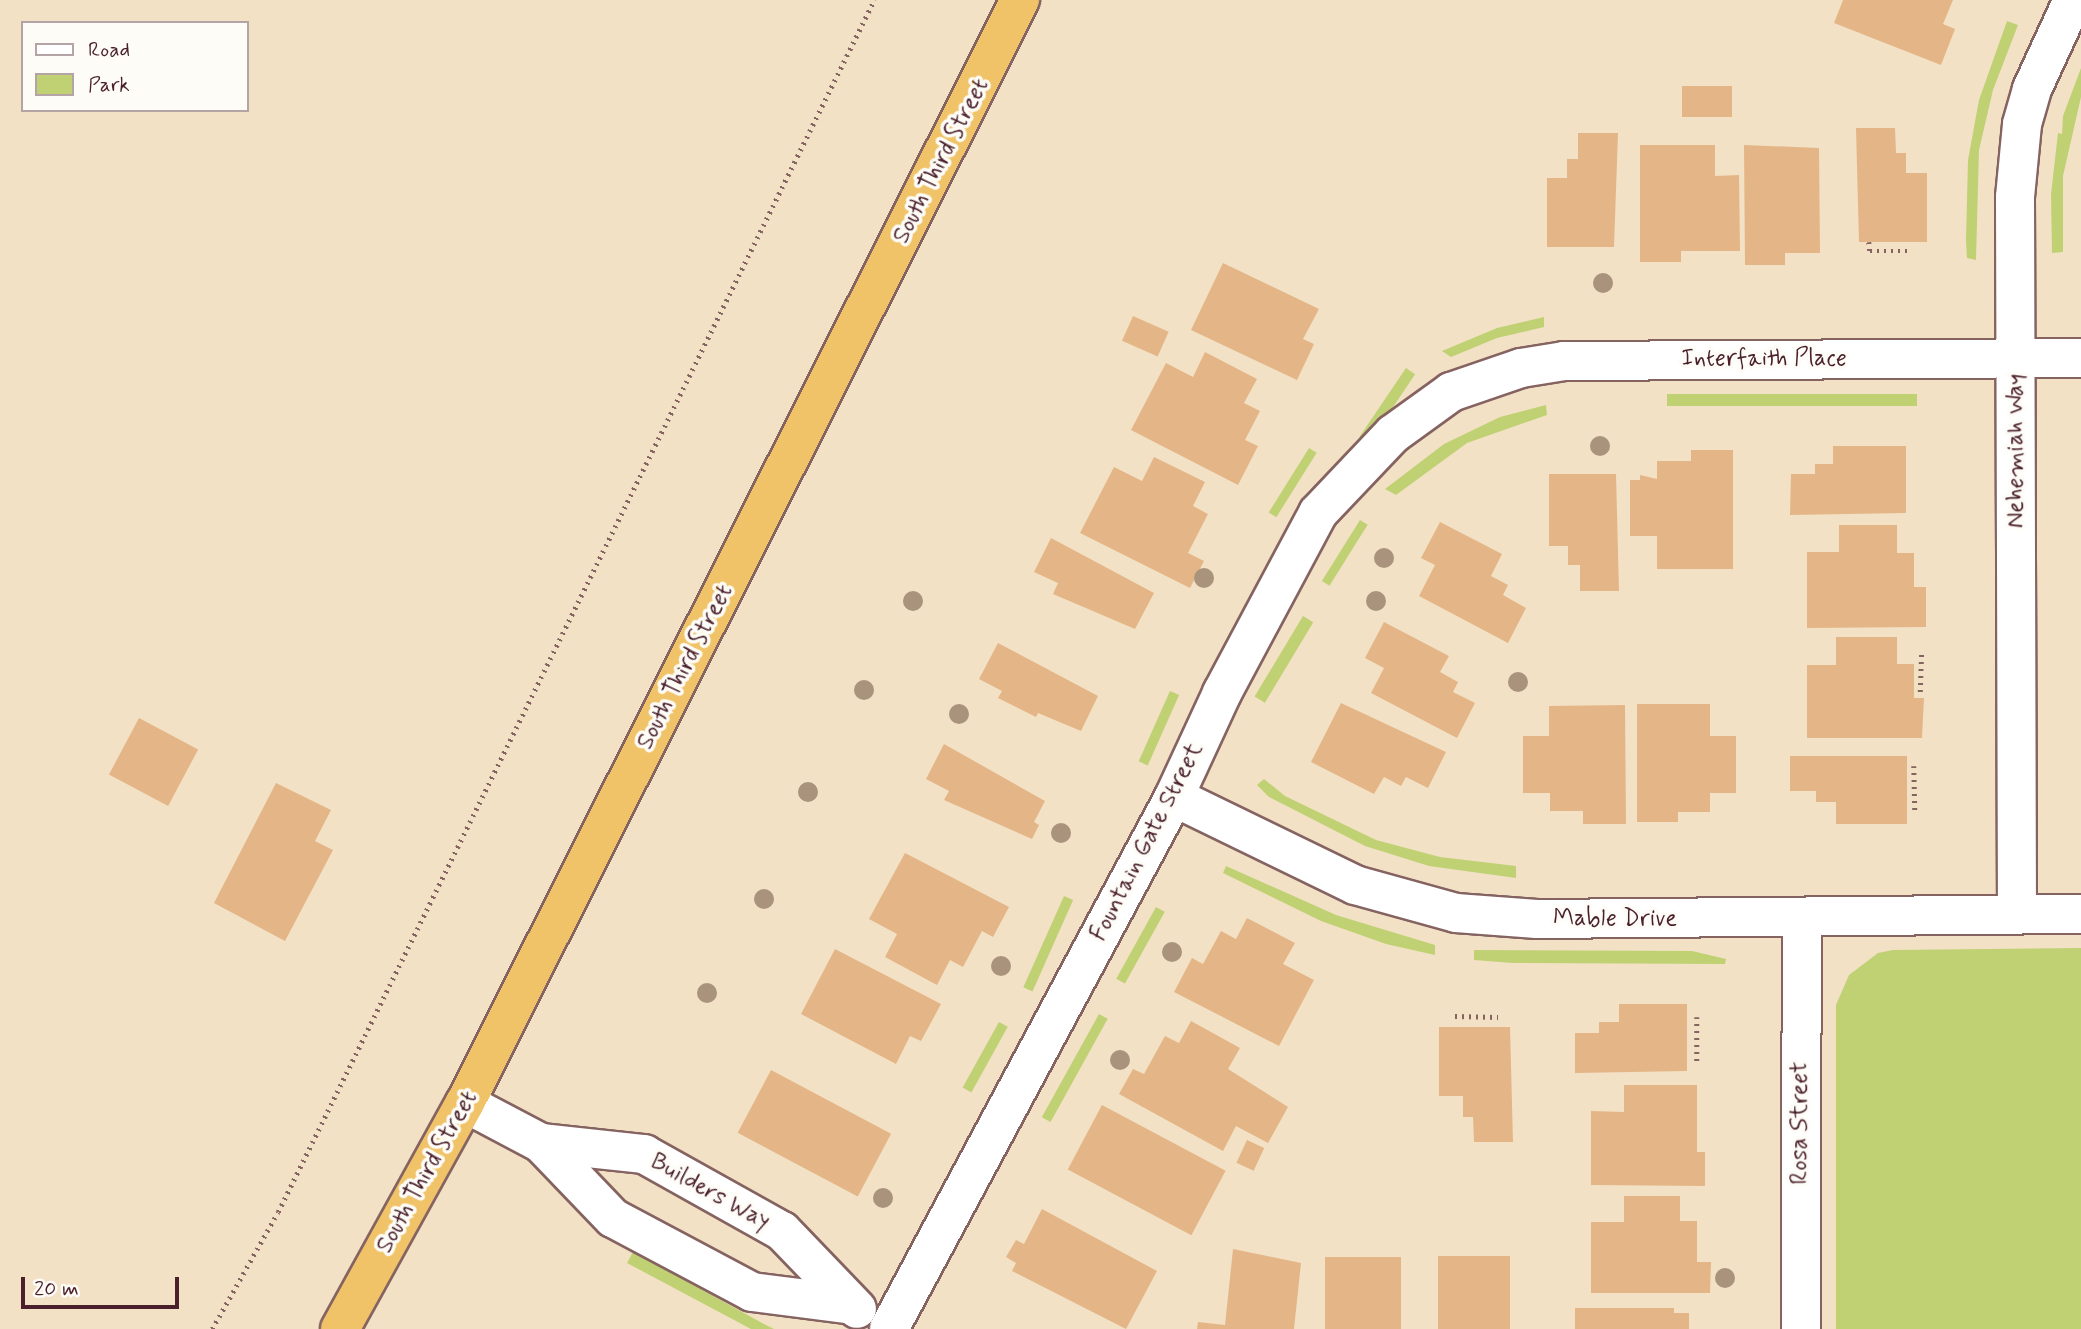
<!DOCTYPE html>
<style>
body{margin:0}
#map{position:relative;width:2081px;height:1329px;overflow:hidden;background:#f2e1c5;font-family:Mynerve,sans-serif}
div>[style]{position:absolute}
.green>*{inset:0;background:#c0d174;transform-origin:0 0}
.building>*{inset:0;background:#e4b687;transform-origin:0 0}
.path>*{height:4.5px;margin-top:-2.25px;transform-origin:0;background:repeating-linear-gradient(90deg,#856361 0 2px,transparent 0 7px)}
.roads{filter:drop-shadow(2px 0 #856361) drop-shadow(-2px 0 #856361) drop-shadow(0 2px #856361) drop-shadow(0 -2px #856361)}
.street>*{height:38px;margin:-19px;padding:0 19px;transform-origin:19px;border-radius:19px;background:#fff}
.highway>*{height:38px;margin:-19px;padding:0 19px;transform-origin:19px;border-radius:19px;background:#f1c369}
.trees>*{width:20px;height:20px;margin:-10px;border-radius:50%;background:#a9937c}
span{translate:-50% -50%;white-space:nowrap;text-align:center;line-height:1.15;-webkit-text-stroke:7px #fdfcf7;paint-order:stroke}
.street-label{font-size:24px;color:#4a1f2b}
.legend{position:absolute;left:21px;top:21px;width:228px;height:91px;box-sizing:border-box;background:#fdfcf7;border:2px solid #b5a4a5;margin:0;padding:9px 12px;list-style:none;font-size:21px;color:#4a1f2b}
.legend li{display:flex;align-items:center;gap:14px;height:35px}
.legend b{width:35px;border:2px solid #b5a4a5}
.scale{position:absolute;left:21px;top:1277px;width:158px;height:32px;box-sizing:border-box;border:4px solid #4a1f2b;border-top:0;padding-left:9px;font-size:21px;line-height:24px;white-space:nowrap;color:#4a1f2b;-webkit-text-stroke:5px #fdfcf7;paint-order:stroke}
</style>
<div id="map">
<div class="green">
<i style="clip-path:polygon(2007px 21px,2018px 25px,1993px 90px,1979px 150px,1976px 260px,1967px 258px,1966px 240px,1968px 160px,1979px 100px)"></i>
<i style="clip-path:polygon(2081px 68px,2081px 97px,2063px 176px,2063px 252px,2052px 253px,2051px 194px,2058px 133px,2062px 134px,2063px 116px)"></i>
<i style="clip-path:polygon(1544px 317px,1544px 327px,1497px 338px,1451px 357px,1442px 351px,1497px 328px)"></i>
<i style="left:1406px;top:368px;width:11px;height:83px;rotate:34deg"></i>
<i style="left:1917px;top:394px;width:12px;height:250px;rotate:90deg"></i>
<i style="clip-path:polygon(1546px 405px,1547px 415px,1467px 443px,1396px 495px,1385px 489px,1444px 444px,1500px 417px)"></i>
<i style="left:1309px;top:448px;width:9px;height:76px;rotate:32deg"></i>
<i style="left:1360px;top:520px;width:9px;height:72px;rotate:32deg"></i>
<i style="left:1303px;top:616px;width:12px;height:94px;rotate:31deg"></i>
<i style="left:1170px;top:691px;width:10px;height:77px;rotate:24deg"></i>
<i style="clip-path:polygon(1264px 779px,1285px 796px,1376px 840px,1440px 857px,1516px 866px,1516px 878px,1429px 866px,1365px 846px,1269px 797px,1257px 785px)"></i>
<i style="clip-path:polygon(1226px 866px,1336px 915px,1435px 945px,1435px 955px,1386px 944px,1321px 921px,1223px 873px)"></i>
<i style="left:1064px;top:896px;width:10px;height:100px;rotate:24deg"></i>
<i style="left:1156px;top:907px;width:10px;height:82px;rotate:29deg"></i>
<i style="clip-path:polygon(2081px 948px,2081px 1329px,1836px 1329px,1836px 1005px,1849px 975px,1878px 953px,1893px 950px)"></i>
<i style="clip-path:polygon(1474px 950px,1692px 951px,1726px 959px,1725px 964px,1513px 963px,1474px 960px)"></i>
<i style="left:1099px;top:1014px;width:10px;height:118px;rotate:29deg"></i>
<i style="left:999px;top:1022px;width:10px;height:75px;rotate:29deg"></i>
<i style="clip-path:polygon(633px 1252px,766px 1325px,774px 1329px,751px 1329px,627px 1263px)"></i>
</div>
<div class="building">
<i style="clip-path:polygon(1843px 0,1953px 0,1943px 24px,1955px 29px,1941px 65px,1834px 23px)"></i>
<i style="left:1682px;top:86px;width:50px;height:31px"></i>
<i style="clip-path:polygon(1856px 128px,1895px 128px,1896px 153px,1906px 153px,1906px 173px,1927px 173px,1927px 242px,1859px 242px)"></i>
<i style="clip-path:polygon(1578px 133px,1618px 133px,1614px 247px,1547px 247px,1547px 178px,1567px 178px,1567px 159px,1578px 159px)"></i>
<i style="clip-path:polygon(1640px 145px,1715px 145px,1715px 176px,1739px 175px,1740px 251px,1681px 251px,1681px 262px,1640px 262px)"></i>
<i style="clip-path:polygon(1744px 145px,1819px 148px,1820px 253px,1785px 253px,1785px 265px,1745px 265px)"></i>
<i style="clip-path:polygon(1223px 263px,1319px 309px,1303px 339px,1314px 344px,1297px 380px,1191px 330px)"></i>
<i style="left:1133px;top:316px;width:39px;height:27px;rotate:24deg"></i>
<i style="clip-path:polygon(1205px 352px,1257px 379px,1244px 403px,1260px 411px,1245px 440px,1258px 446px,1238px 485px,1131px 430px,1166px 363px,1193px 377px)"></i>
<i style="clip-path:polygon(1833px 446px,1906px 446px,1906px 513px,1790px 515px,1791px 474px,1815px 474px,1815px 464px,1833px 464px)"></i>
<i style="clip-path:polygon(1691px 450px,1733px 450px,1733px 569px,1657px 569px,1657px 536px,1630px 536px,1630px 480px,1640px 480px,1640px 475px,1657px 479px,1657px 461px,1691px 461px)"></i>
<i style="clip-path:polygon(1154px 457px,1205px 482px,1193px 506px,1208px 514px,1188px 553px,1204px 561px,1190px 588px,1080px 533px,1114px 467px,1142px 481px)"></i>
<i style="clip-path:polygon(1549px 474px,1616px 474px,1619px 591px,1580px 591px,1580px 565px,1568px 565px,1568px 546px,1549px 546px)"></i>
<i style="clip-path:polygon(1440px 522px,1502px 554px,1491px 576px,1508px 585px,1503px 595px,1526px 608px,1508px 643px,1419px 596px,1435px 565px,1421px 558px)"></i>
<i style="clip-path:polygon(1839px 525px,1897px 525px,1897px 553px,1914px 553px,1914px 587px,1926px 587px,1926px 627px,1807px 628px,1807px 552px,1839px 552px)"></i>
<i style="clip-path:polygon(1051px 538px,1154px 593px,1135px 629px,1053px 594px,1058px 583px,1034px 572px)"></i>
<i style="clip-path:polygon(1384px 622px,1449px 656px,1440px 672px,1458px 682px,1453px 692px,1475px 703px,1457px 738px,1371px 693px,1384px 668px,1365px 658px)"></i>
<i style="clip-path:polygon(1836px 637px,1897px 637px,1897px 664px,1914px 664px,1914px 698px,1924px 698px,1922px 738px,1807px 738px,1807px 665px,1836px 665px)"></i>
<i style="clip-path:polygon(998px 643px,1098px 696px,1081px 731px,1038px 713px,1036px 717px,998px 698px,1002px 691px,979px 679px)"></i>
<i style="clip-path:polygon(1341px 703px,1446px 752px,1428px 788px,1406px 777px,1401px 786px,1384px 777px,1374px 794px,1311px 762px)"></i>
<i style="clip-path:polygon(1637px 704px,1710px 704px,1710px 736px,1736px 736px,1736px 793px,1710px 793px,1710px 812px,1678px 812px,1678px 822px,1637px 822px)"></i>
<i style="clip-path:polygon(1625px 705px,1626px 824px,1583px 824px,1583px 811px,1550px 811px,1550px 793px,1523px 793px,1523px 736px,1549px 736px,1549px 706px)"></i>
<i style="left:139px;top:718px;width:67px;height:64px;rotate:28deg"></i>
<i style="clip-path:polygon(944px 744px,1045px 801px,1034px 822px,1039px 825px,1032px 839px,944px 800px,949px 791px,926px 779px)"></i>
<i style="clip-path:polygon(1790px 756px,1907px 756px,1907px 824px,1836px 824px,1836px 802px,1816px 802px,1816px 791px,1790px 791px)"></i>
<i style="clip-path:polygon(276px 783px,331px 810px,315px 841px,333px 850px,285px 941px,214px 903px)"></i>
<i style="clip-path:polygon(905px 853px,1009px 907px,993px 937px,982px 931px,963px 967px,950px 960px,937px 985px,885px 957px,897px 934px,869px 919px)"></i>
<i style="clip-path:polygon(1247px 918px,1295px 943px,1283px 964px,1314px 980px,1279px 1046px,1174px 992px,1192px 958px,1203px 964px,1221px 931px,1236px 939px)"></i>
<i style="clip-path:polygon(835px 949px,941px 1004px,921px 1041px,910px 1036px,896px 1064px,801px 1014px)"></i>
<i style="clip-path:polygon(1619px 1004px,1687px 1004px,1687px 1071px,1575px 1073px,1575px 1033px,1599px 1033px,1599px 1022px,1619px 1022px)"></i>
<i style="clip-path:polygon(1191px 1021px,1240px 1048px,1228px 1069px,1288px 1107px,1268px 1143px,1236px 1126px,1223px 1151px,1119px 1094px,1133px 1069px,1144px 1074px,1165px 1036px,1179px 1043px)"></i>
<i style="clip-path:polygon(1439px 1027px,1510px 1027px,1513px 1142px,1474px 1142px,1473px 1117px,1463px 1117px,1463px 1096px,1439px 1096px)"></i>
<i style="left:771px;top:1070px;width:136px;height:71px;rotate:28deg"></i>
<i style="clip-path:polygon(1624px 1085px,1697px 1085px,1697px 1152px,1705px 1152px,1705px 1186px,1591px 1185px,1591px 1111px,1624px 1112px)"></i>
<i style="left:1102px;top:1105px;width:140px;height:73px;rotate:28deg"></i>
<i style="left:1247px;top:1140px;width:19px;height:25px;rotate:25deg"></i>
<i style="clip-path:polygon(1624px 1196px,1680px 1196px,1680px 1221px,1697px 1221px,1697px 1262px,1711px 1262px,1710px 1293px,1591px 1293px,1591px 1222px,1624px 1222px)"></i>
<i style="clip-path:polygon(1042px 1209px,1157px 1271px,1126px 1329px,1012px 1271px,1016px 1263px,1006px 1257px,1016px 1240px,1024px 1244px)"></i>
<i style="clip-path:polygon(1233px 1249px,1301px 1263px,1294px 1329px,1197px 1329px,1198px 1322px,1225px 1325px)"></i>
<i style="left:1510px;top:1256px;width:73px;height:72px;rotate:90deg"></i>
<i style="left:1401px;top:1257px;width:72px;height:76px;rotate:90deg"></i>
<i style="clip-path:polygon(1575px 1308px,1674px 1308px,1674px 1313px,1689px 1313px,1689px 1329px,1575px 1329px)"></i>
</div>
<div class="path">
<i style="left:1869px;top:242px;width:9px;rotate:84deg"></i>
<i style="left:1870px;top:251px;width:37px"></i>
<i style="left:1920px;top:692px;width:38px;rotate:-88deg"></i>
<i style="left:1914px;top:766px;width:44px;rotate:88.7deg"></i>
<i style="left:1455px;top:1016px;width:43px;rotate:1.3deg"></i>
<i style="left:1697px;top:1017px;width:44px;rotate:90deg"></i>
<i style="left:212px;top:1329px;width:134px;rotate:-60.6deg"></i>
<i style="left:278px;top:1212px;width:1351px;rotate:-63.81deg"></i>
</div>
<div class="roads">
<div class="street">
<i style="left:1174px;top:797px;width:201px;rotate:25.9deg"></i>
<i style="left:1355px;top:885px;width:105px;rotate:15.5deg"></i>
<i style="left:1456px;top:913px;width:81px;rotate:4.2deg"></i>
<i style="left:1537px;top:919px;width:544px;rotate:-0.53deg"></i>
<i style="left:2017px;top:914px;width:717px;rotate:-90.16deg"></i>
<i style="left:2015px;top:197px;width:73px;rotate:-84.5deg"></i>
<i style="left:2022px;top:124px;width:36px;rotate:-74deg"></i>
<i style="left:2032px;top:89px;width:98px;rotate:-65.3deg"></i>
<i style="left:465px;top:1103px;width:86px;rotate:27.8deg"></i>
<i style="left:541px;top:1143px;width:104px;rotate:46.2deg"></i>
<i style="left:613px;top:1218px;width:157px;rotate:28deg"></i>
<i style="left:752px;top:1292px;width:96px;rotate:7.2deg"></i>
<i style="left:541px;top:1143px;width:104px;rotate:6.1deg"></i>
<i style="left:644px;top:1154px;width:158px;rotate:29.2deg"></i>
<i style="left:782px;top:1231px;width:108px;rotate:46.1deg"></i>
<i style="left:889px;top:1329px;width:604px;rotate:-61.82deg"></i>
<i style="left:1174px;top:797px;width:115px;rotate:-65.2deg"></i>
<i style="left:1222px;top:693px;width:204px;rotate:-61.9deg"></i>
<i style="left:1318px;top:513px;width:109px;rotate:-46.5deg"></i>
<i style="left:1393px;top:434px;width:72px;rotate:-35.9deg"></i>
<i style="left:1451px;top:392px;width:74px;rotate:-18.9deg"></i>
<i style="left:1521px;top:368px;width:44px;rotate:-9.2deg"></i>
<i style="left:1564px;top:361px;width:517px;rotate:-0.33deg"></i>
<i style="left:1801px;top:1329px;width:411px;rotate:-89.9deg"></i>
</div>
<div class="highway">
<i style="left:340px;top:1329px;width:258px;rotate:-61.1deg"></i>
<i style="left:465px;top:1103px;width:1235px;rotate:-63.29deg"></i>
</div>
</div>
<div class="trees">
<i style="left:1603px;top:283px"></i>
<i style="left:1600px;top:446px"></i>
<i style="left:1384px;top:558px"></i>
<i style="left:1204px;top:578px"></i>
<i style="left:913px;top:601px"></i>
<i style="left:1376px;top:601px"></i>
<i style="left:1518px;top:682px"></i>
<i style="left:864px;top:690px"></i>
<i style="left:959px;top:714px"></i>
<i style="left:808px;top:792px"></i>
<i style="left:1061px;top:833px"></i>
<i style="left:764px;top:899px"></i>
<i style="left:1172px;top:952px"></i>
<i style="left:1001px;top:966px"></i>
<i style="left:707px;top:993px"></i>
<i style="left:1120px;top:1060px"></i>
<i style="left:883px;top:1198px"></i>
<i style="left:1725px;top:1278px"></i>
</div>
<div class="street-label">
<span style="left:941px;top:161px;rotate:-63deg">South Third Street</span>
<span style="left:1764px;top:359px">Interfaith Place</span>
<span style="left:2016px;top:451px;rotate:-90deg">Nehemiah Way</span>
<span style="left:685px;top:667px;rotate:-63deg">South Third Street</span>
<span style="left:1147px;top:842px;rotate:-63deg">Fountain Gate Street</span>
<span style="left:1615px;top:919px">Mable Drive</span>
<span style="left:1800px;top:1123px;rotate:-90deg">Rosa Street</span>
<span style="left:427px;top:1172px;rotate:-61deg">South Third Street</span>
<span style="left:710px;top:1192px;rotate:29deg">Builders Way</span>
</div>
<ul class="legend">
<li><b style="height:9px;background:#fff"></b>Road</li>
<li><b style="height:19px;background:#c0d174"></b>Park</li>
</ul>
<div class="scale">20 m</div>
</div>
